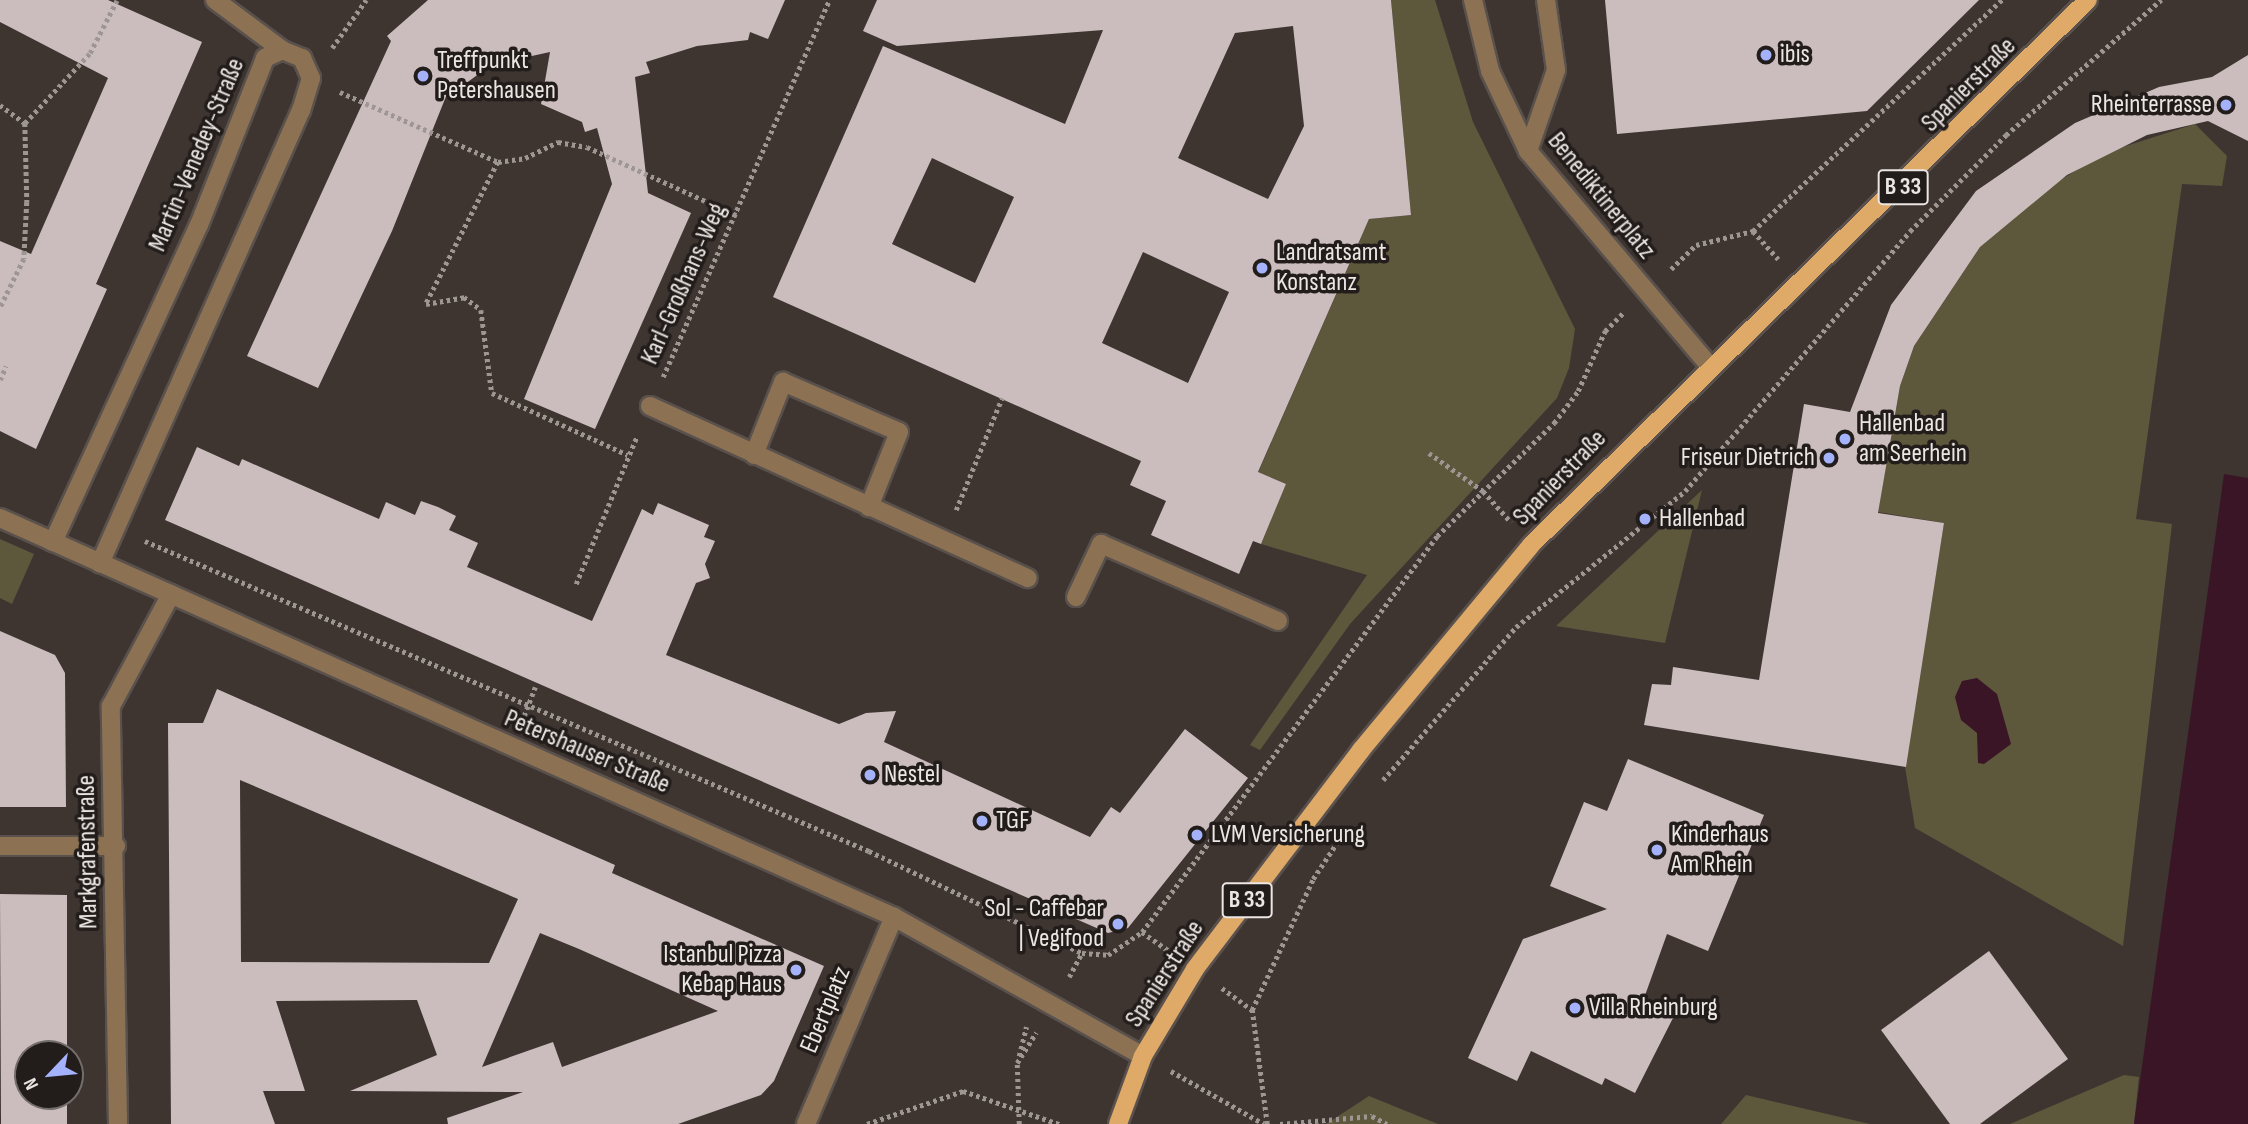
<!DOCTYPE html>
<meta charset="utf-8">
<style>
body{margin:0}
#map{position:relative;width:2248px;height:1124px;overflow:hidden;background:#3e3531;font-family:"Sofia Sans Condensed",sans-serif}
div>[style]{position:absolute}
.green>*{inset:0;background:#5d573c}
.water>*{inset:0;background:#3a1526}
.building>*{inset:0;background:#cbbdbd}
.path>*{height:4.5px;margin-top:-2.25px;transform-origin:0;background:repeating-linear-gradient(90deg,#9d9693 0 3.5px,transparent 0 7px)}
.roads{filter:drop-shadow(2px 0 #5a514d) drop-shadow(-2px 0 #5a514d) drop-shadow(0 2px #5a514d) drop-shadow(0 -2px #5a514d)}
.minor>*{height:18px;margin:-9px;padding:0 9px;transform-origin:9px;border-radius:9px;background:#8c7253}
.major>*{height:18px;margin:-9px;padding:0 9px;transform-origin:9px;border-radius:9px;background:#dfaa68}
.dots>*{width:19px;height:19px;translate:-50% -50%;box-sizing:border-box;border:4px solid #221d1b;border-radius:50%}
span{translate:-50% -50%;white-space:nowrap;text-align:center;line-height:1.15;-webkit-text-stroke:7px #221d1b;paint-order:stroke}
.shield-label span{padding:2px 5px;background:#221d1b;border:2px solid;border-radius:5px;-webkit-text-stroke-width:0}
.shield-label{font-size:24px;color:#ece6e3;font-weight:700}
.poi-label{font-size:26px;color:#ece6e3}
.left{translate:0 -50%;text-align:left}
.right{translate:-100% -50%;text-align:right}
.street-label{font-size:26px;color:#ece6e3}
.north{position:absolute;left:14px;top:1040px;width:70px;height:70px;box-sizing:border-box;background:#221d1b;border:2px solid #736d6b;border-radius:50%;rotate:244deg;font-size:19px;font-weight:700;line-height:28px;text-align:center;color:#ece6e3}
.north::after{content:'';display:block;margin:auto;width:24px;height:32px;background:#a4b2fc;clip-path:polygon(50% 0,100% 100%,50% 72%,0 100%)}
</style>
<div id="map">
<div class="green">
<i style="clip-path:polygon(1391px 0,1435px 0,1473px 122px,1575px 329px,1569px 368px,1557px 398px,1350px 624px,1260px 750px,1250px 745px,1367px 575px,1261px 544px,1286px 484px,1258px 473px,1369px 219px,1411px 215px)"></i>
<i style="clip-path:polygon(2195px 124px,2227px 156px,2222px 186px,2182px 184px,2136px 519px,2172px 524px,2123px 946px,1915px 828px,1905px 767px,1944px 523px,1878px 512px,1900px 386px,1914px 346px,1980px 247px,2038px 194px,2104px 153px)"></i>
<i style="clip-path:polygon(1702px 490px,1665px 643px,1556px 626px)"></i>
<i style="clip-path:polygon(0 539px,34px 554px,12px 604px,0 598px)"></i>
<i style="clip-path:polygon(2124px 1075px,2139px 1077px,2134px 1124px,2010px 1124px)"></i>
<i style="clip-path:polygon(1746px 1095px,1870px 1124px,1721px 1124px)"></i>
<i style="clip-path:polygon(1369px 1096px,1438px 1124px,1326px 1124px)"></i>
</div>
<div class="water">
<i style="clip-path:polygon(2224px 474px,2248px 478px,2248px 1124px,2134px 1124px)"></i>
<i style="clip-path:polygon(1977px 678px,1997px 694px,2011px 744px,1984px 764px,1978px 763px,1977px 733px,1961px 720px,1955px 697px,1962px 681px)"></i>
</div>
<div class="building">
<i style="clip-path:polygon(0 0,108px 0,202px 42px,96px 284px,107px 289px,36px 449px,0 431px,0 241px,31px 254px,108px 78px,0 22px)"></i>
<i style="clip-path:polygon(428px 0,785px 0,768px 39px,750px 32px,748px 40px,697px 46px,646px 62px,650px 73px,635px 77px,648px 193px,691px 213px,595px 429px,524px 399px,612px 184px,597px 128px,585px 132px,582px 122px,541px 104px,550px 52px,491px 65px,454px 92px,449px 89px,392px 231px,318px 388px,247px 356px,391px 41px,387px 36px)"></i>
<i style="clip-path:polygon(evenodd,877px 0,1391px 0,1411px 215px,1369px 219px,1258px 472px,1286px 484px,1261px 544px,1253px 541px,1239px 574px,1151px 535px,1166px 501px,1130px 485px,1141px 461px,773px 297px,883px 46px,1065px 124px,1103px 30px,897px 46px,863px 31px,877px 0,1293px 26px,1304px 126px,1268px 199px,1178px 158px,1235px 33px,1293px 26px,877px 0,932px 158px,1014px 197px,975px 283px,892px 244px,932px 158px,877px 0,1143px 252px,1229px 292px,1188px 383px,1102px 343px,1143px 252px)"></i>
<i style="clip-path:polygon(1605px 0,1979px 0,1867px 111px,1617px 134px)"></i>
<i style="clip-path:polygon(2248px 55px,2248px 141px,2208px 121px,2147px 135px,2067px 175px,1980px 247px,1914px 346px,1900px 386px,1878px 513px,1944px 523px,1906px 767px,1644px 725px,1652px 684px,1671px 685px,1673px 667px,1759px 680px,1804px 404px,1850px 412px,1891px 305px,1976px 191px,2075px 123px,2159px 87px,2212px 77px)"></i>
<i style="clip-path:polygon(197px 447px,239px 466px,242px 459px,379px 519px,386px 502px,415px 515px,421px 501px,438px 507px,456px 516px,449px 530px,478px 543px,467px 567px,592px 621px,642px 509px,653px 515px,658px 503px,709px 525px,704px 537px,715px 541px,705px 564px,710px 578px,696px 583px,666px 655px,839px 724px,866px 713px,896px 711px,884px 742px,1090px 837px,1111px 807px,1120px 813px,1185px 729px,1248px 778px,1128px 928px,1108px 933px,165px 520px)"></i>
<i style="clip-path:polygon(0 631px,55px 655px,65px 673px,66px 807px,0 807px)"></i>
<i style="clip-path:polygon(evenodd,217px 689px,615px 865px,612px 873px,824px 966px,774px 1081px,761px 1095px,678px 1124px,448px 1124px,447px 1118px,523px 1092px,350px 1091px,437px 1055px,417px 1000px,276px 1001px,305px 1091px,263px 1091px,275px 1124px,171px 1124px,168px 723px,203px 723px,217px 689px,240px 780px,518px 899px,489px 963px,241px 962px,240px 780px,217px 689px,540px 933px,579px 949px,718px 1011px,562px 1067px,553px 1042px,482px 1067px,540px 933px)"></i>
<i style="clip-path:polygon(1628px 759px,1764px 815px,1708px 951px,1667px 934px,1643px 1001px,1674px 1016px,1635px 1093px,1605px 1078px,1602px 1085px,1531px 1051px,1517px 1081px,1468px 1058px,1523px 939px,1607px 909px,1550px 886px,1584px 802px,1607px 811px)"></i>
<i style="clip-path:polygon(0 894px,67px 895px,67px 1054px,28px 1054px,28px 1096px,67px 1096px,67px 1124px,1px 1124px)"></i>
<i style="clip-path:polygon(1989px 951px,2068px 1059px,1980px 1124px,1950px 1124px,1881px 1030px)"></i>
</div>
<div class="path">
<i style="left:332px;top:48px;width:59px;rotate:-54.7deg"></i>
<i style="left:340px;top:92px;width:173px;rotate:23.9deg"></i>
<i style="left:498px;top:162px;width:159px;rotate:116.9deg"></i>
<i style="left:426px;top:304px;width:39px;rotate:-10deg"></i>
<i style="left:464px;top:297px;width:21px;rotate:37deg"></i>
<i style="left:481px;top:310px;width:84px;rotate:82.5deg"></i>
<i style="left:492px;top:393px;width:149px;rotate:24.5deg"></i>
<i style="left:0;top:105px;width:31px;rotate:36deg"></i>
<i style="left:25px;top:123px;width:79px;rotate:88.5deg"></i>
<i style="left:27px;top:202px;width:57px;rotate:93deg"></i>
<i style="left:24px;top:259px;width:55px;rotate:116.1deg"></i>
<i style="left:25px;top:123px;width:96px;rotate:-47.1deg"></i>
<i style="left:90px;top:53px;width:59px;rotate:-63deg"></i>
<i style="left:498px;top:162px;width:27px;rotate:-8deg"></i>
<i style="left:525px;top:158px;width:37px;rotate:-26deg"></i>
<i style="left:558px;top:142px;width:29px;rotate:10deg"></i>
<i style="left:587px;top:147px;width:164px;rotate:24.5deg"></i>
<i style="left:1753px;top:231px;width:38px;rotate:48deg"></i>
<i style="left:1671px;top:269px;width:35px;rotate:-44deg"></i>
<i style="left:1696px;top:245px;width:59px;rotate:-13.8deg"></i>
<i style="left:1753px;top:231px;width:340px;rotate:-42.9deg"></i>
<i style="left:663px;top:377px;width:412px;rotate:-66.2deg"></i>
<i style="left:0;top:380px;width:15px;rotate:-67deg"></i>
<i style="left:1429px;top:453px;width:66px;rotate:35.1deg"></i>
<i style="left:1483px;top:491px;width:42px;rotate:47.9deg"></i>
<i style="left:956px;top:510px;width:121px;rotate:-67.7deg"></i>
<i style="left:145px;top:541px;width:788px;rotate:23.18deg"></i>
<i style="left:869px;top:851px;width:236px;rotate:25.6deg"></i>
<i style="left:1082px;top:953px;width:26px;rotate:4deg"></i>
<i style="left:1108px;top:955px;width:41px;rotate:-34.1deg"></i>
<i style="left:1142px;top:932px;width:494px;rotate:-53.3deg"></i>
<i style="left:1437px;top:536px;width:163px;rotate:-44deg"></i>
<i style="left:1554px;top:423px;width:40px;rotate:-53deg"></i>
<i style="left:1578px;top:391px;width:66px;rotate:-65.8deg"></i>
<i style="left:1605px;top:331px;width:25px;rotate:-45deg"></i>
<i style="left:576px;top:584px;width:160px;rotate:-67.6deg"></i>
<i style="left:524px;top:716px;width:31px;rotate:-69deg"></i>
<i style="left:1383px;top:780px;width:203px;rotate:-49deg"></i>
<i style="left:1516px;top:627px;width:217px;rotate:-38.8deg"></i>
<i style="left:1685px;top:491px;width:344px;rotate:-49.1deg"></i>
<i style="left:1910px;top:231px;width:136px;rotate:-45deg"></i>
<i style="left:2006px;top:135px;width:206px;rotate:-41.1deg"></i>
<i style="left:1142px;top:932px;width:33px;rotate:35deg"></i>
<i style="left:1069px;top:977px;width:27px;rotate:-62deg"></i>
<i style="left:1222px;top:988px;width:37px;rotate:36deg"></i>
<i style="left:1019px;top:1056px;width:30px;rotate:-76deg"></i>
<i style="left:1171px;top:1071px;width:107px;rotate:29.7deg"></i>
<i style="left:867px;top:1124px;width:102px;rotate:-19deg"></i>
<i style="left:963px;top:1091px;width:102px;rotate:19deg"></i>
<i style="left:1019px;top:1124px;width:61px;rotate:-91.9deg"></i>
<i style="left:1017px;top:1063px;width:36px;rotate:-58deg"></i>
<i style="left:1267px;top:1124px;width:115px;rotate:-97.5deg"></i>
<i style="left:1252px;top:1010px;width:145px;rotate:-65deg"></i>
<i style="left:1313px;top:879px;width:60px;rotate:-56.6deg"></i>
<i style="left:1280px;top:1124px;width:92px;rotate:-5deg"></i>
<i style="left:1372px;top:1116px;width:17px;rotate:28deg"></i>
</div>
<div class="roads">
<div class="minor">
<i style="left:215px;top:0;width:84px;rotate:36.7deg"></i>
<i style="left:1473px;top:0;width:73px;rotate:76.5deg"></i>
<i style="left:1490px;top:71px;width:89px;rotate:64.6deg"></i>
<i style="left:1528px;top:151px;width:282px;rotate:49.8deg"></i>
<i style="left:1528px;top:151px;width:86px;rotate:-70.9deg"></i>
<i style="left:1556px;top:70px;width:71px;rotate:-98.1deg"></i>
<i style="left:650px;top:406px;width:415px;rotate:24.5deg"></i>
<i style="left:754px;top:455px;width:79px;rotate:-68.3deg"></i>
<i style="left:783px;top:382px;width:126px;rotate:23.3deg"></i>
<i style="left:899px;top:432px;width:81px;rotate:111.8deg"></i>
<i style="left:0;top:518px;width:979px;rotate:24.05deg"></i>
<i style="left:894px;top:917px;width:285px;rotate:29.2deg"></i>
<i style="left:53px;top:542px;width:349px;rotate:-65.3deg"></i>
<i style="left:199px;top:225px;width:180px;rotate:-68.4deg"></i>
<i style="left:265px;top:58px;width:19px;rotate:-25deg"></i>
<i style="left:282px;top:50px;width:22px;rotate:22deg"></i>
<i style="left:302px;top:58px;width:22px;rotate:66deg"></i>
<i style="left:311px;top:78px;width:34px;rotate:107deg"></i>
<i style="left:301px;top:110px;width:496px;rotate:113.9deg"></i>
<i style="left:1076px;top:597px;width:59px;rotate:-64.7deg"></i>
<i style="left:1101px;top:544px;width:193px;rotate:23.5deg"></i>
<i style="left:0;top:846px;width:116px"></i>
<i style="left:118px;top:1124px;width:418px;rotate:-91deg"></i>
<i style="left:111px;top:706px;width:127px;rotate:-61.8deg"></i>
<i style="left:806px;top:1124px;width:225px;rotate:-67deg"></i>
</div>
<div class="major">
<i style="left:1118px;top:1124px;width:72px;rotate:-69.8deg"></i>
<i style="left:1143px;top:1056px;width:101px;rotate:-59.1deg"></i>
<i style="left:1195px;top:969px;width:275px;rotate:-52.8deg"></i>
<i style="left:1361px;top:750px;width:266px;rotate:-50.3deg"></i>
<i style="left:1531px;top:545px;width:779px;rotate:-44.38deg"></i>
</div>
</div>
<div class="dots">
<i style="left:1766px;top:55px;background:#a4b2fc"></i>
<i style="left:423px;top:76px;background:#a4b2fc"></i>
<i style="left:2226px;top:105px;background:#a4b2fc"></i>
<i style="left:1262px;top:268px;background:#a4b2fc"></i>
<i style="left:1845px;top:439px;background:#a4b2fc"></i>
<i style="left:1829px;top:458px;background:#a4b2fc"></i>
<i style="left:1645px;top:519px;background:#a4b2fc"></i>
<i style="left:870px;top:775px;background:#a4b2fc"></i>
<i style="left:982px;top:821px;background:#a4b2fc"></i>
<i style="left:1197px;top:835px;background:#a4b2fc"></i>
<i style="left:1657px;top:850px;background:#a4b2fc"></i>
<i style="left:1118px;top:924px;background:#a4b2fc"></i>
<i style="left:796px;top:970px;background:#a4b2fc"></i>
<i style="left:1575px;top:1008px;background:#a4b2fc"></i>
</div>
<div class="shield-label">
<span style="left:1903px;top:187px">B 33</span>
<span style="left:1247px;top:900px">B 33</span>
</div>
<div class="poi-label">
<span class="left" style="left:1780px;top:55px">ibis</span>
<span class="left" style="left:437px;top:76px">Treffpunkt<br>Petershausen</span>
<span class="right" style="left:2212px;top:105px">Rheinterrasse</span>
<span class="left" style="left:1276px;top:268px">Landratsamt<br>Konstanz</span>
<span class="left" style="left:1859px;top:439px">Hallenbad<br>am Seerhein</span>
<span class="right" style="left:1815px;top:458px">Friseur Dietrich</span>
<span class="left" style="left:1659px;top:519px">Hallenbad</span>
<span class="left" style="left:884px;top:775px">Nestel</span>
<span class="left" style="left:996px;top:821px">TGF</span>
<span class="left" style="left:1211px;top:835px">LVM Versicherung</span>
<span class="left" style="left:1671px;top:850px">Kinderhaus<br>Am Rhein</span>
<span class="right" style="left:1104px;top:924px">Sol - Caffebar<br>| Vegifood</span>
<span class="right" style="left:782px;top:970px">Istanbul Pizza<br>Kebap Haus</span>
<span class="left" style="left:1589px;top:1008px">Villa Rheinburg</span>
</div>
<div class="street-label">
<span style="left:1969px;top:85px;rotate:-45deg">Spanierstraße</span>
<span style="left:197px;top:155px;rotate:-67deg">Martin-Venedey-Straße</span>
<span style="left:1601px;top:196px;rotate:51deg">Benediktinerplatz</span>
<span style="left:684px;top:284px;rotate:-66deg">Karl-Großhans-Weg</span>
<span style="left:1560px;top:478px;rotate:-46deg">Spanierstraße</span>
<span style="left:587px;top:752px;rotate:23deg">Petershauser Straße</span>
<span style="left:88px;top:852px;rotate:-91deg">Markgrafenstraße</span>
<span style="left:1165px;top:974px;rotate:-57deg">Spanierstraße</span>
<span style="left:826px;top:1010px;rotate:-67deg">Ebertplatz</span>
</div>
<div class="north">N</div>
</div>
